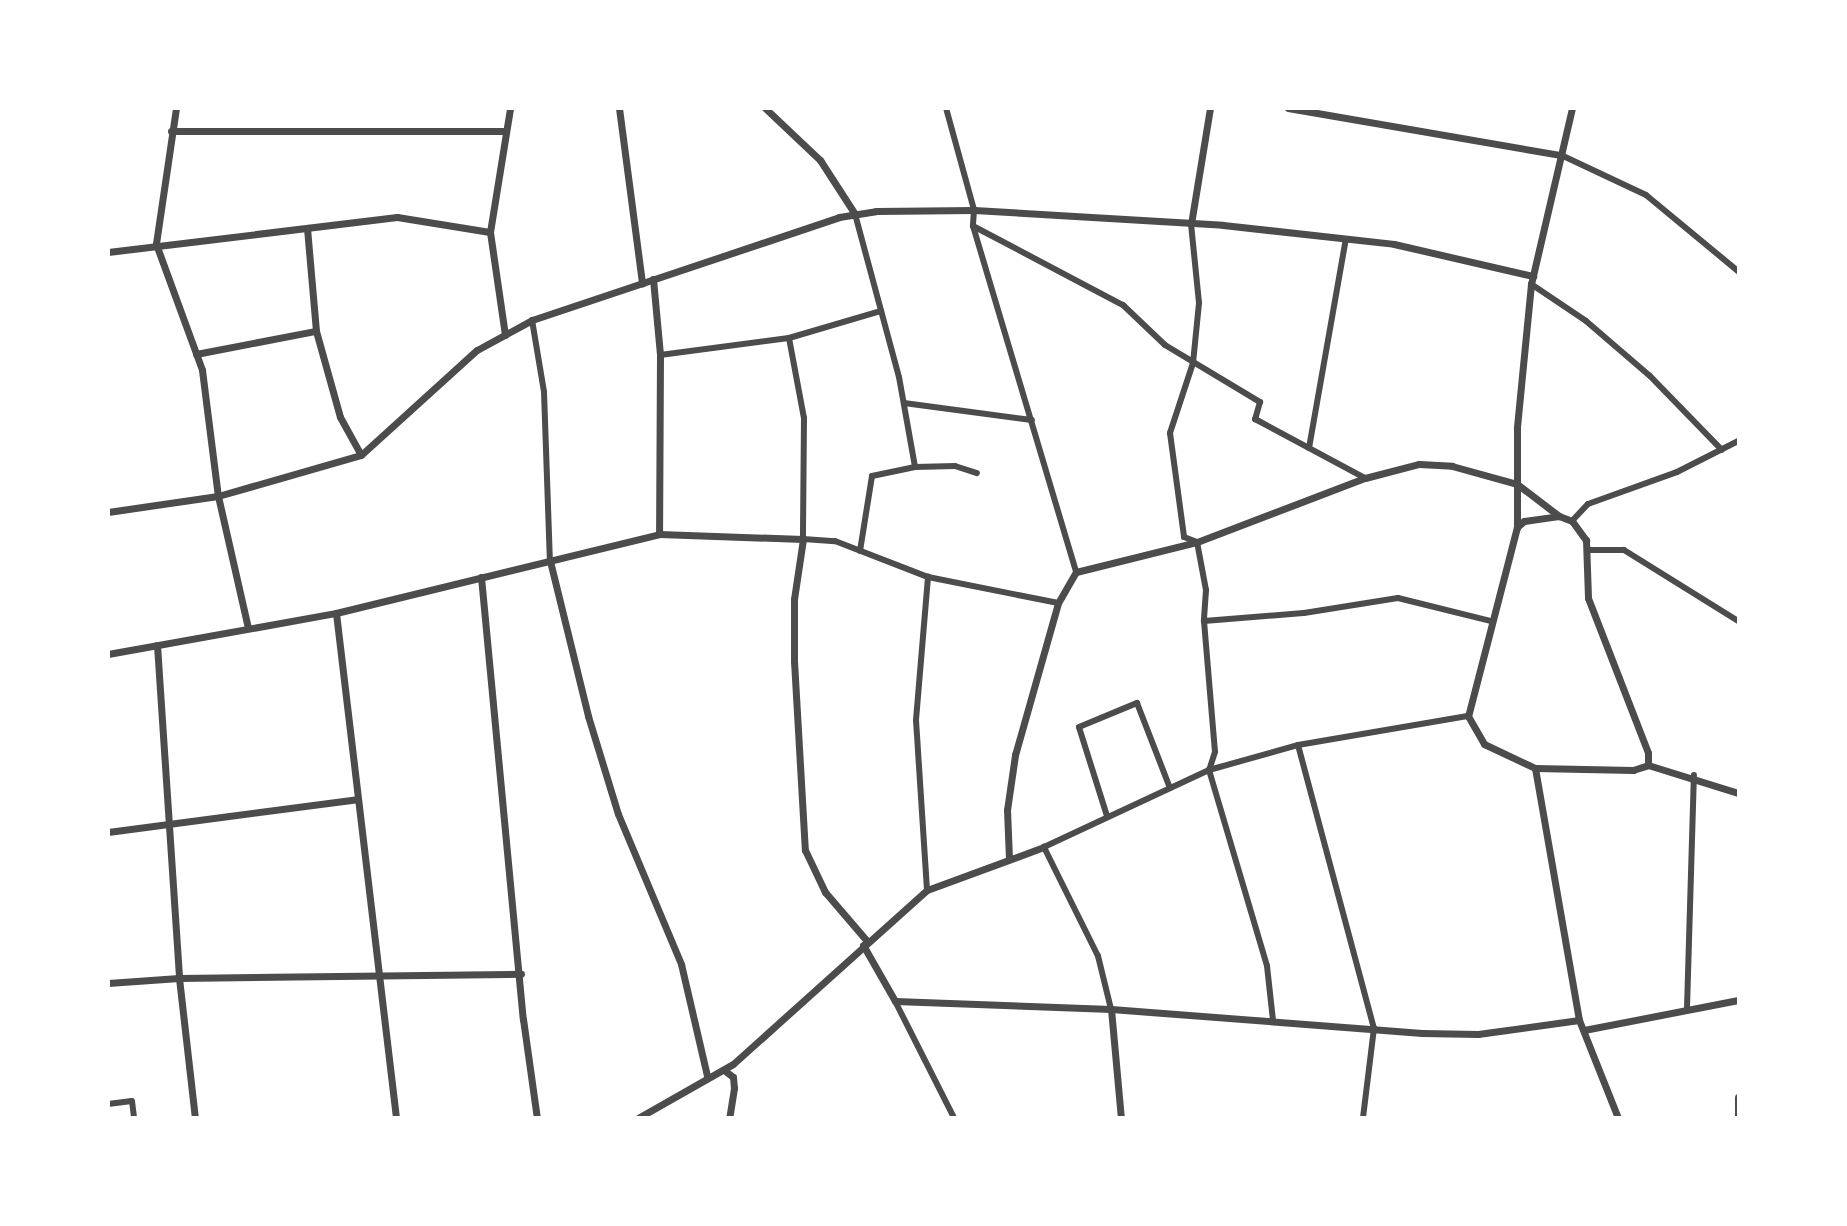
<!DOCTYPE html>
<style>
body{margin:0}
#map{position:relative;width:1847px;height:1226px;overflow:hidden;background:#fff;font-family:"Nunito Sans",sans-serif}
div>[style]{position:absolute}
.pedestrian>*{height:6px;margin:-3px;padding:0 3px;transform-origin:3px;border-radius:3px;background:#4c4c4c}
.minor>*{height:7px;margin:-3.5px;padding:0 3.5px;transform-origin:3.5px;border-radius:3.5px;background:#4c4c4c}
span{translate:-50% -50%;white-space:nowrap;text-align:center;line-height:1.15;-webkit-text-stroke:7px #fff;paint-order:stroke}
.frame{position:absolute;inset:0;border:110px solid #fff;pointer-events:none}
</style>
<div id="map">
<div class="pedestrian">
<i style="left:946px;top:108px;width:106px;rotate:74.6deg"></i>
<i style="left:974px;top:210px;width:16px;rotate:94deg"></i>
<i style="left:973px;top:226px;width:361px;rotate:73.4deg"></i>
<i style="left:1561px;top:155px;width:94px;rotate:25.2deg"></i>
<i style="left:1646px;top:195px;width:119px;rotate:39.6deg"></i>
<i style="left:855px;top:214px;width:169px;rotate:74.9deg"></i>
<i style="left:899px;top:377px;width:91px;rotate:79.9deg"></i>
<i style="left:915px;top:467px;width:44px;rotate:168.2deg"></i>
<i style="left:872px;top:476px;width:76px;rotate:99.1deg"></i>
<i style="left:1191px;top:224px;width:79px;rotate:84.2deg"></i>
<i style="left:1199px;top:303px;width:60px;rotate:95.7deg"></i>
<i style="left:1193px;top:363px;width:74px;rotate:108.2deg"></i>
<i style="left:1170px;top:433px;width:105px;rotate:82.3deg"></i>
<i style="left:1184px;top:537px;width:14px;rotate:21deg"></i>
<i style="left:1197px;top:542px;width:49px;rotate:79.4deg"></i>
<i style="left:1206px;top:590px;width:31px;rotate:94deg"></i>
<i style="left:1204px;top:621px;width:131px;rotate:85.2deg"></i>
<i style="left:1215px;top:752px;width:19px;rotate:108deg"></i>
<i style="left:973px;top:226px;width:170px;rotate:27.8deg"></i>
<i style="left:1123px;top:305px;width:58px;rotate:43.6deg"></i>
<i style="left:1165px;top:345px;width:111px;rotate:31deg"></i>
<i style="left:1260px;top:402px;width:18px;rotate:106deg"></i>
<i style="left:1255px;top:419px;width:125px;rotate:28.2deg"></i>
<i style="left:1531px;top:284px;width:66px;rotate:33.9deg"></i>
<i style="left:1586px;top:321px;width:84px;rotate:40.7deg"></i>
<i style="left:1650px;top:376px;width:103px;rotate:45.8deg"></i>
<i style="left:532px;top:320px;width:73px;rotate:80.5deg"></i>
<i style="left:544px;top:392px;width:169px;rotate:88deg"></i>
<i style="left:789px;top:338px;width:81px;rotate:79.4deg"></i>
<i style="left:804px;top:418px;width:121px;rotate:90.5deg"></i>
<i style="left:803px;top:539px;width:32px;rotate:4deg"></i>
<i style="left:835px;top:541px;width:100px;rotate:21.2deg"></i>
<i style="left:928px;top:577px;width:133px;rotate:11.3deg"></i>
<i style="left:660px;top:355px;width:130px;rotate:-7.5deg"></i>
<i style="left:789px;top:338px;width:96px;rotate:-16.4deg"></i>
<i style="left:904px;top:403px;width:129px;rotate:7.6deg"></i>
<i style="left:1309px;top:448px;width:212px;rotate:-80deg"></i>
<i style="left:915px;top:467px;width:40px;rotate:-1.4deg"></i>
<i style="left:955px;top:466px;width:23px;rotate:18deg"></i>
<i style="left:1572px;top:521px;width:23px;rotate:-47deg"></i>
<i style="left:1588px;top:504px;width:95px;rotate:-19.8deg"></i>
<i style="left:1677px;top:472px;width:68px;rotate:-26.9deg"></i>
<i style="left:1588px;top:550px;width:36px"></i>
<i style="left:1624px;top:550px;width:134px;rotate:31.9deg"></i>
<i style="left:1204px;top:621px;width:100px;rotate:-4.6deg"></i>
<i style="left:1304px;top:613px;width:95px;rotate:-9.1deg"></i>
<i style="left:1398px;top:598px;width:96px;rotate:13.9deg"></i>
<i style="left:1298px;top:745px;width:293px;rotate:75deg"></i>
<i style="left:1374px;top:1028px;width:91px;rotate:97deg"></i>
<i style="left:1209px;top:770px;width:204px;rotate:73.5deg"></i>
<i style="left:1267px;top:966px;width:54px;rotate:83.7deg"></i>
<i style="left:1107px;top:816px;width:93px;rotate:-107.5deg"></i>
<i style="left:1079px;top:727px;width:63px;rotate:-22.5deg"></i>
<i style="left:1137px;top:703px;width:91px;rotate:68.8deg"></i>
<i style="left:927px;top:890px;width:170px;rotate:-93.7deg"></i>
<i style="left:916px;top:720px;width:144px;rotate:-85.2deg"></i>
<i style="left:895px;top:1001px;width:131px;rotate:63.2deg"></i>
<i style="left:1687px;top:1008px;width:233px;rotate:-88.3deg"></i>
<i style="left:1111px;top:1009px;width:55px;rotate:-103.8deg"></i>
<i style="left:1098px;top:956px;width:122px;rotate:-116.4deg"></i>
<i style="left:1044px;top:847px;width:182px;rotate:-25deg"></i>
<i style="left:1209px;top:770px;width:92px;rotate:-15.7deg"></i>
<i style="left:1298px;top:745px;width:172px;rotate:-9.7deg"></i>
<i style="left:108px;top:1104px;width:24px;rotate:-7deg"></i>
<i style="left:132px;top:1101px;width:17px;rotate:83deg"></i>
</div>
<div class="minor">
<i style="left:176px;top:108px;width:137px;rotate:98.4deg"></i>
<i style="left:156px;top:244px;width:134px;rotate:69.9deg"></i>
<i style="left:202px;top:370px;width:127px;rotate:82.8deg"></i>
<i style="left:218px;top:496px;width:135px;rotate:77.2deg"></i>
<i style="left:619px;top:108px;width:177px;rotate:82.5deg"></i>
<i style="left:765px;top:108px;width:76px;rotate:43.4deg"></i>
<i style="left:820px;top:160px;width:64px;rotate:57.1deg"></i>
<i style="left:1288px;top:108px;width:277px;rotate:9.8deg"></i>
<i style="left:1572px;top:108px;width:181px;rotate:103.1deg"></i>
<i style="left:1531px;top:284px;width:145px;rotate:95.6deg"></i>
<i style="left:1517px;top:428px;width:99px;rotate:90deg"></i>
<i style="left:1517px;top:527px;width:195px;rotate:104.5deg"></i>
<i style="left:1468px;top:716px;width:32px;rotate:60deg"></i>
<i style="left:1484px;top:744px;width:56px;rotate:25.2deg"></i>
<i style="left:1535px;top:768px;width:98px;rotate:1.2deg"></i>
<i style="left:1633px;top:770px;width:16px;rotate:-18deg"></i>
<i style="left:171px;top:131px;width:332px"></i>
<i style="left:1191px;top:224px;width:118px;rotate:-80.7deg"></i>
<i style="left:108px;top:252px;width:291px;rotate:-6.9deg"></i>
<i style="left:397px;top:217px;width:94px;rotate:9.2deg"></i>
<i style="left:653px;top:279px;width:76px;rotate:84.7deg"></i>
<i style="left:660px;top:355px;width:179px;rotate:90.3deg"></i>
<i style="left:316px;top:331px;width:89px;rotate:74.4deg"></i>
<i style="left:340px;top:417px;width:43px;rotate:61.1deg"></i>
<i style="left:505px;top:335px;width:104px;rotate:-98.3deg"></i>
<i style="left:490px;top:232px;width:126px;rotate:-80.8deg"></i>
<i style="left:196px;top:354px;width:122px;rotate:-10.9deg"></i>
<i style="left:316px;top:331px;width:103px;rotate:-95deg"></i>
<i style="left:108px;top:512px;width:111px;rotate:-8.3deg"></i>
<i style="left:218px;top:496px;width:149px;rotate:-16deg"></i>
<i style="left:361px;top:455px;width:156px;rotate:-42.2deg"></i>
<i style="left:477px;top:350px;width:63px;rotate:-28.6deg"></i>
<i style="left:532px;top:320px;width:324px;rotate:-18.5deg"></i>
<i style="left:839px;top:217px;width:37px;rotate:-9deg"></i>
<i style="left:876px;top:211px;width:98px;rotate:-0.6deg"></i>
<i style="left:974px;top:210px;width:249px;rotate:3.4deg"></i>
<i style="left:1223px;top:225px;width:172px;rotate:6.3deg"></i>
<i style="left:1394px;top:244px;width:143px;rotate:13deg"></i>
<i style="left:1517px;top:527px;width:9px;rotate:-41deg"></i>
<i style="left:1524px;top:521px;width:35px;rotate:-8deg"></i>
<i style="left:1559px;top:516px;width:14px;rotate:21deg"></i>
<i style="left:1572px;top:521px;width:24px;rotate:54deg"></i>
<i style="left:1586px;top:540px;width:58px;rotate:88deg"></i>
<i style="left:1588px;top:598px;width:166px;rotate:68.8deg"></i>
<i style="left:1648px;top:753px;width:12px;rotate:90deg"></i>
<i style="left:550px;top:561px;width:160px;rotate:76.2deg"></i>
<i style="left:588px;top:716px;width:102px;rotate:73deg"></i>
<i style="left:618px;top:814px;width:163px;rotate:67.2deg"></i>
<i style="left:681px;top:964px;width:115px;rotate:76.9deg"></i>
<i style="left:481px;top:577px;width:444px;rotate:84.6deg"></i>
<i style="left:523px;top:1019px;width:100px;rotate:82deg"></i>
<i style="left:336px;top:613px;width:509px;rotate:83.22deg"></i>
<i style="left:157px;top:645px;width:334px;rotate:86.2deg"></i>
<i style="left:179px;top:978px;width:141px;rotate:83.5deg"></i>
<i style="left:108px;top:654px;width:232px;rotate:-10.2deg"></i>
<i style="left:336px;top:613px;width:333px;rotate:-13.7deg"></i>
<i style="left:659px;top:534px;width:144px;rotate:2deg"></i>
<i style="left:803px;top:539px;width:61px;rotate:98.5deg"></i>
<i style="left:794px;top:599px;width:62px;rotate:90deg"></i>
<i style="left:794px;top:661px;width:189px;rotate:86.7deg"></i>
<i style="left:805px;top:850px;width:47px;rotate:64.5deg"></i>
<i style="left:825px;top:892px;width:65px;rotate:49.4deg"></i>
<i style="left:1648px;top:765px;width:94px;rotate:17.3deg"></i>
<i style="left:1535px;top:768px;width:256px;rotate:80.1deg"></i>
<i style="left:1579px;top:1020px;width:105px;rotate:68.3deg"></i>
<i style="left:108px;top:832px;width:251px;rotate:-7.5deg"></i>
<i style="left:1009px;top:859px;width:49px;rotate:-92.3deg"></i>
<i style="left:1007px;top:810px;width:56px;rotate:-81.7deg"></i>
<i style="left:1015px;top:755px;width:158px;rotate:-74.2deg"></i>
<i style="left:1058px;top:603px;width:36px;rotate:-60deg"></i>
<i style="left:1076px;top:572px;width:125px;rotate:-13.9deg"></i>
<i style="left:1197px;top:542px;width:180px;rotate:-20.9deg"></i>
<i style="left:1365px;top:478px;width:56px;rotate:-14.5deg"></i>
<i style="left:1419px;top:464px;width:33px;rotate:3deg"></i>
<i style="left:1452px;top:466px;width:67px;rotate:15.5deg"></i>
<i style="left:1517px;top:484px;width:53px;rotate:37.3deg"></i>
<i style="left:863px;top:945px;width:64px;rotate:60.3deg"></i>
<i style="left:895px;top:1001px;width:216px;rotate:2.1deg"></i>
<i style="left:1111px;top:1009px;width:312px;rotate:4.4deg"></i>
<i style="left:1422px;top:1033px;width:56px;rotate:1deg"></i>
<i style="left:1478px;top:1034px;width:102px;rotate:-7.9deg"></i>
<i style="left:108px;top:983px;width:71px;rotate:-4deg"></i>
<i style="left:179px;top:978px;width:342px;rotate:-0.7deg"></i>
<i style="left:1111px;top:1009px;width:109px;rotate:84.8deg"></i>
<i style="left:1584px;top:1030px;width:157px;rotate:-11deg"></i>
<i style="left:724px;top:1070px;width:11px;rotate:38deg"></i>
<i style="left:733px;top:1077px;width:11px;rotate:85deg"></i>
<i style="left:734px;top:1088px;width:30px;rotate:99deg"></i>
<i style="left:1738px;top:1097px;width:18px;rotate:90deg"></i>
<i style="left:638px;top:1118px;width:109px;rotate:-29.6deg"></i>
<i style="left:733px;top:1064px;width:261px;rotate:-41.9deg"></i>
<i style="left:927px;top:890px;width:125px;rotate:-20.2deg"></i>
</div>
<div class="frame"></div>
</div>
